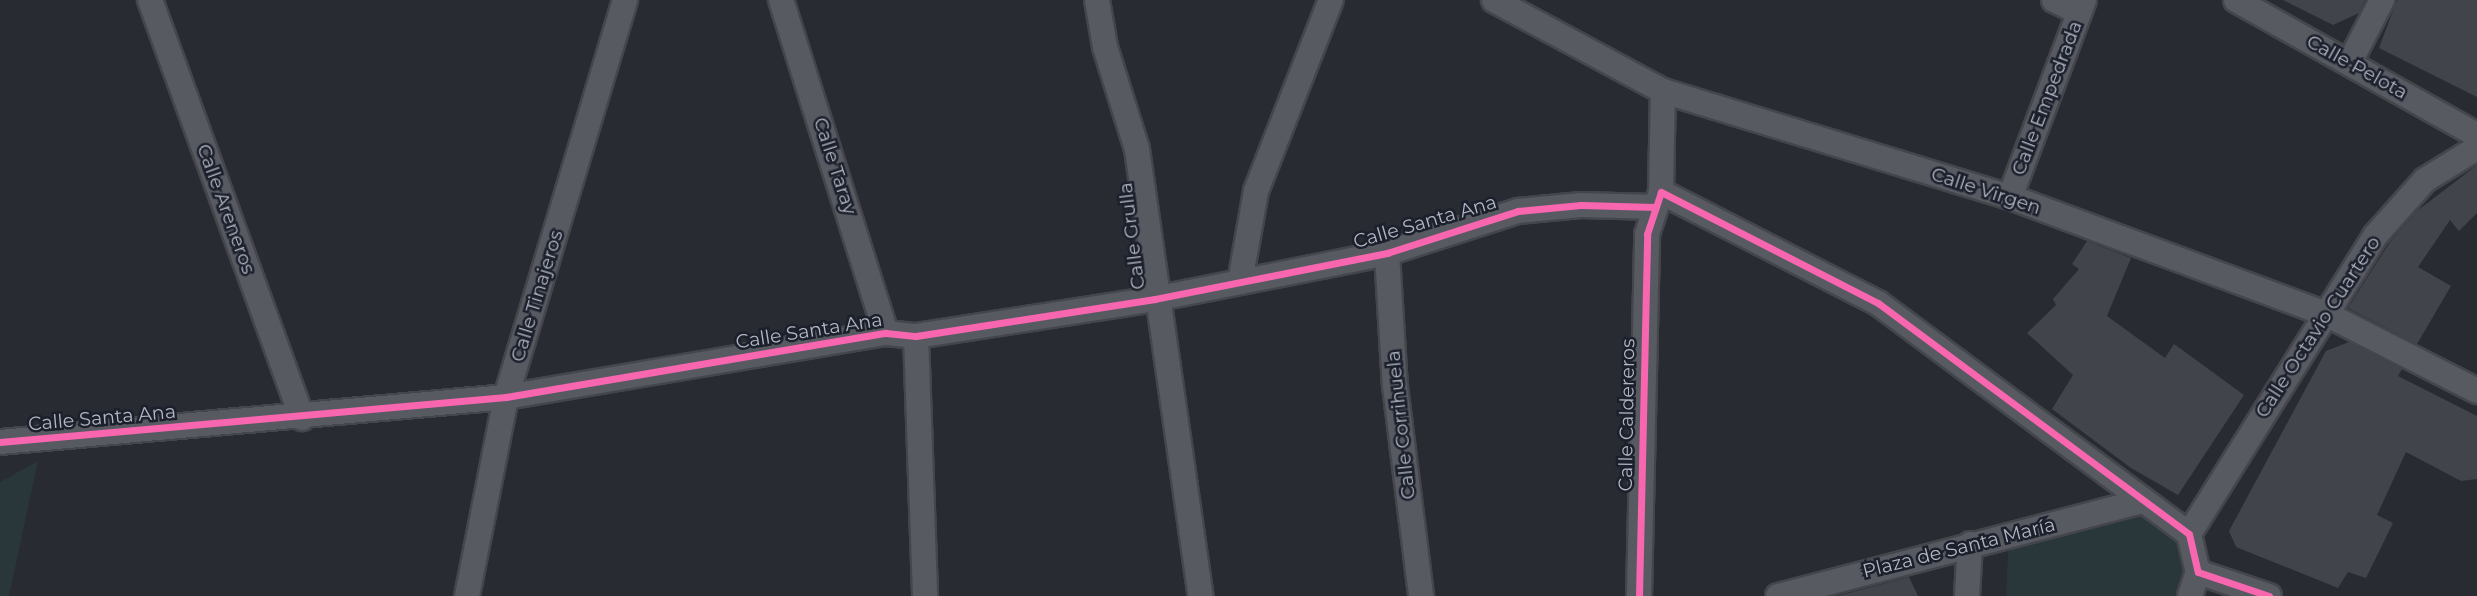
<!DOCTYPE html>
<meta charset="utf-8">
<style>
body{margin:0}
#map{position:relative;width:2477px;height:596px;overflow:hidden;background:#282b32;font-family:Montserrat,sans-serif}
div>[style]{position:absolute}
.green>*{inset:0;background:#29373b}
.building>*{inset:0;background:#42444b}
.roads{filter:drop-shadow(2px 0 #44464c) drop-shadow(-2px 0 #44464c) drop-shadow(0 2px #44464c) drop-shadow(0 -2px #44464c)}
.street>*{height:24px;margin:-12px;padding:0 12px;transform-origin:12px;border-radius:12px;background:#575a61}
.cycleway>*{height:7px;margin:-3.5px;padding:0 3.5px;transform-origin:3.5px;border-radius:3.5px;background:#f766af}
span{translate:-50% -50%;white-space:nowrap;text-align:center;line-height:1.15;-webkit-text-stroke:5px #1c202c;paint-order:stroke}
.street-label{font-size:19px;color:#b2b6c3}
</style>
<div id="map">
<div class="green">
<i style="clip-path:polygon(38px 461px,9px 596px,0 596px,0 482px)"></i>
<i style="clip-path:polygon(2140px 502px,2189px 534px,2190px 596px,2006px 596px,2009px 534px)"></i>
</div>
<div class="building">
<i style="clip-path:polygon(2283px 0,2365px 0,2359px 13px,2333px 25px)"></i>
<i style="clip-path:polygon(2397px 0,2477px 0,2477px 97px,2379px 48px)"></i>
<i style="clip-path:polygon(2477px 165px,2477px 213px,2459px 231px,2450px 220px,2418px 267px,2451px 286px,2417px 344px,2348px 308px,2390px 242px,2417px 211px)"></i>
<i style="clip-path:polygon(2087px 241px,2131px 258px,2107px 316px,2165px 358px,2174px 344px,2244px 395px,2178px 495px,2131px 468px,2052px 409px,2073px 375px,2027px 333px,2056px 305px,2053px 299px,2079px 269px,2072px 264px)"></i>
<i style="clip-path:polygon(2349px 342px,2402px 369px,2398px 376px,2477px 416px,2477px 479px,2461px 481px,2406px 452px,2377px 515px,2393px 523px,2366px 578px,2348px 572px,2338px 588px,2236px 547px,2229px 531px,2326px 351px)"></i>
<i style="clip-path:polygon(1909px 577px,1918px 596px,1837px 596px)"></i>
</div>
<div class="roads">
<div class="street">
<i style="left:150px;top:0;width:445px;rotate:70deg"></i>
<i style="left:781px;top:0;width:349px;rotate:72.5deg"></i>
<i style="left:1097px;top:0;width:48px;rotate:80.3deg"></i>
<i style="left:1105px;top:47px;width:107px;rotate:72.6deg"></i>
<i style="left:1137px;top:149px;width:452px;rotate:81.9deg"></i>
<i style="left:1494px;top:0;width:192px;rotate:28.3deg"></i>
<i style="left:1663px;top:91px;width:363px;rotate:17deg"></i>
<i style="left:2010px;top:197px;width:335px;rotate:20.3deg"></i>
<i style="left:2324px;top:313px;width:172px;rotate:27deg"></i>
<i style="left:2054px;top:0;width:28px;rotate:26deg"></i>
<i style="left:2236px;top:0;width:276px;rotate:29.3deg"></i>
<i style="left:2350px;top:62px;width:70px;rotate:-62.7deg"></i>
<i style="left:1661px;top:192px;width:101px;rotate:-88.9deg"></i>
<i style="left:2010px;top:197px;width:210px;rotate:-69.4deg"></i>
<i style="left:1387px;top:253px;width:133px;rotate:86.6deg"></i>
<i style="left:1395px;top:386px;width:212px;rotate:82.9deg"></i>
<i style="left:1240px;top:282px;width:92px;rotate:-80deg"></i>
<i style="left:1256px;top:191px;width:205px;rotate:-68.6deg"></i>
<i style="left:916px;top:336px;width:260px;rotate:88deg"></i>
<i style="left:0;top:442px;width:508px;rotate:-5.08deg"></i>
<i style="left:506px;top:397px;width:385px;rotate:-9.6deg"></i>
<i style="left:886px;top:333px;width:30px;rotate:6deg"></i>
<i style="left:916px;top:336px;width:242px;rotate:-8.8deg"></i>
<i style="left:1155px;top:299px;width:237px;rotate:-11.2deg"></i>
<i style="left:1387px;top:253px;width:138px;rotate:-17.8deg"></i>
<i style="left:1518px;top:211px;width:63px;rotate:-5.4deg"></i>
<i style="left:1581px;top:205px;width:74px;rotate:1.5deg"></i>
<i style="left:2189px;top:534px;width:351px;rotate:-58deg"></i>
<i style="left:2375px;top:236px;width:75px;rotate:-48.2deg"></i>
<i style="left:2425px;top:180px;width:61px;rotate:-31.6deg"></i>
<i style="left:467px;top:596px;width:203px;rotate:-78.9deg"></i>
<i style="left:506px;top:397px;width:414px;rotate:-73.3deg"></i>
<i style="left:1639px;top:596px;width:362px;rotate:-88.7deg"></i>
<i style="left:1647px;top:234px;width:44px;rotate:-71.6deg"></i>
<i style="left:1661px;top:192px;width:244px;rotate:27.1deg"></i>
<i style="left:1878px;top:303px;width:387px;rotate:36.6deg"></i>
<i style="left:2189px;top:534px;width:39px;rotate:77deg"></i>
<i style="left:2198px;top:572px;width:75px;rotate:18.7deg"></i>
<i style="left:1778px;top:596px;width:374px;rotate:-14.6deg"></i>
<i style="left:1967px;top:596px;width:52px;rotate:-86.7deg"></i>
<i style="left:2190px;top:596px;width:25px;rotate:-72deg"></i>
</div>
</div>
<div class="cycleway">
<i style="left:0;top:442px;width:508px;rotate:-5.08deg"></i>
<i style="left:506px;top:397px;width:385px;rotate:-9.6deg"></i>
<i style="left:886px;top:333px;width:30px;rotate:6deg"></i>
<i style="left:916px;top:336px;width:242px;rotate:-8.8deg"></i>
<i style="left:1155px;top:299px;width:237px;rotate:-11.2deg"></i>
<i style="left:1387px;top:253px;width:138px;rotate:-17.8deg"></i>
<i style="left:1518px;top:211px;width:63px;rotate:-5.4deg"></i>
<i style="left:1581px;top:205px;width:74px;rotate:1.5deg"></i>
<i style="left:1639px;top:596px;width:362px;rotate:-88.7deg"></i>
<i style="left:1647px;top:234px;width:44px;rotate:-71.6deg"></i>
<i style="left:1661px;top:192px;width:244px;rotate:27.1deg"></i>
<i style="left:1878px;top:303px;width:387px;rotate:36.6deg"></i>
<i style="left:2189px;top:534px;width:39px;rotate:77deg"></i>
<i style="left:2198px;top:572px;width:75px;rotate:18.7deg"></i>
</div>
<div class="street-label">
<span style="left:2357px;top:67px;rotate:29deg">Calle Pelota</span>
<span style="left:2047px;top:98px;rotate:-69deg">Calle Empedrada</span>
<span style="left:835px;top:166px;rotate:72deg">Calle Taray</span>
<span style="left:1986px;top:191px;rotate:18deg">Calle Virgen</span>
<span style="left:226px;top:209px;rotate:70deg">Calle Areneros</span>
<span style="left:1425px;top:222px;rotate:-16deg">Calle Santa Ana</span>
<span style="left:1132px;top:236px;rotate:-97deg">Calle Grulla</span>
<span style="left:537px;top:296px;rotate:-73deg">Calle Tinajeros</span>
<span style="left:2318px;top:327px;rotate:-57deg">Calle Octavio Cuartero</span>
<span style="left:809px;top:331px;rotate:-9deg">Calle Santa Ana</span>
<span style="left:1627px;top:415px;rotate:-89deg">Calle Caldereros</span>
<span style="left:102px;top:418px;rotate:-5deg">Calle Santa Ana</span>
<span style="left:1401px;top:425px;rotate:-96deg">Calle Corrihuela</span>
<span style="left:1959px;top:548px;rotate:-14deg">Plaza de Santa María</span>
</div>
</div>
